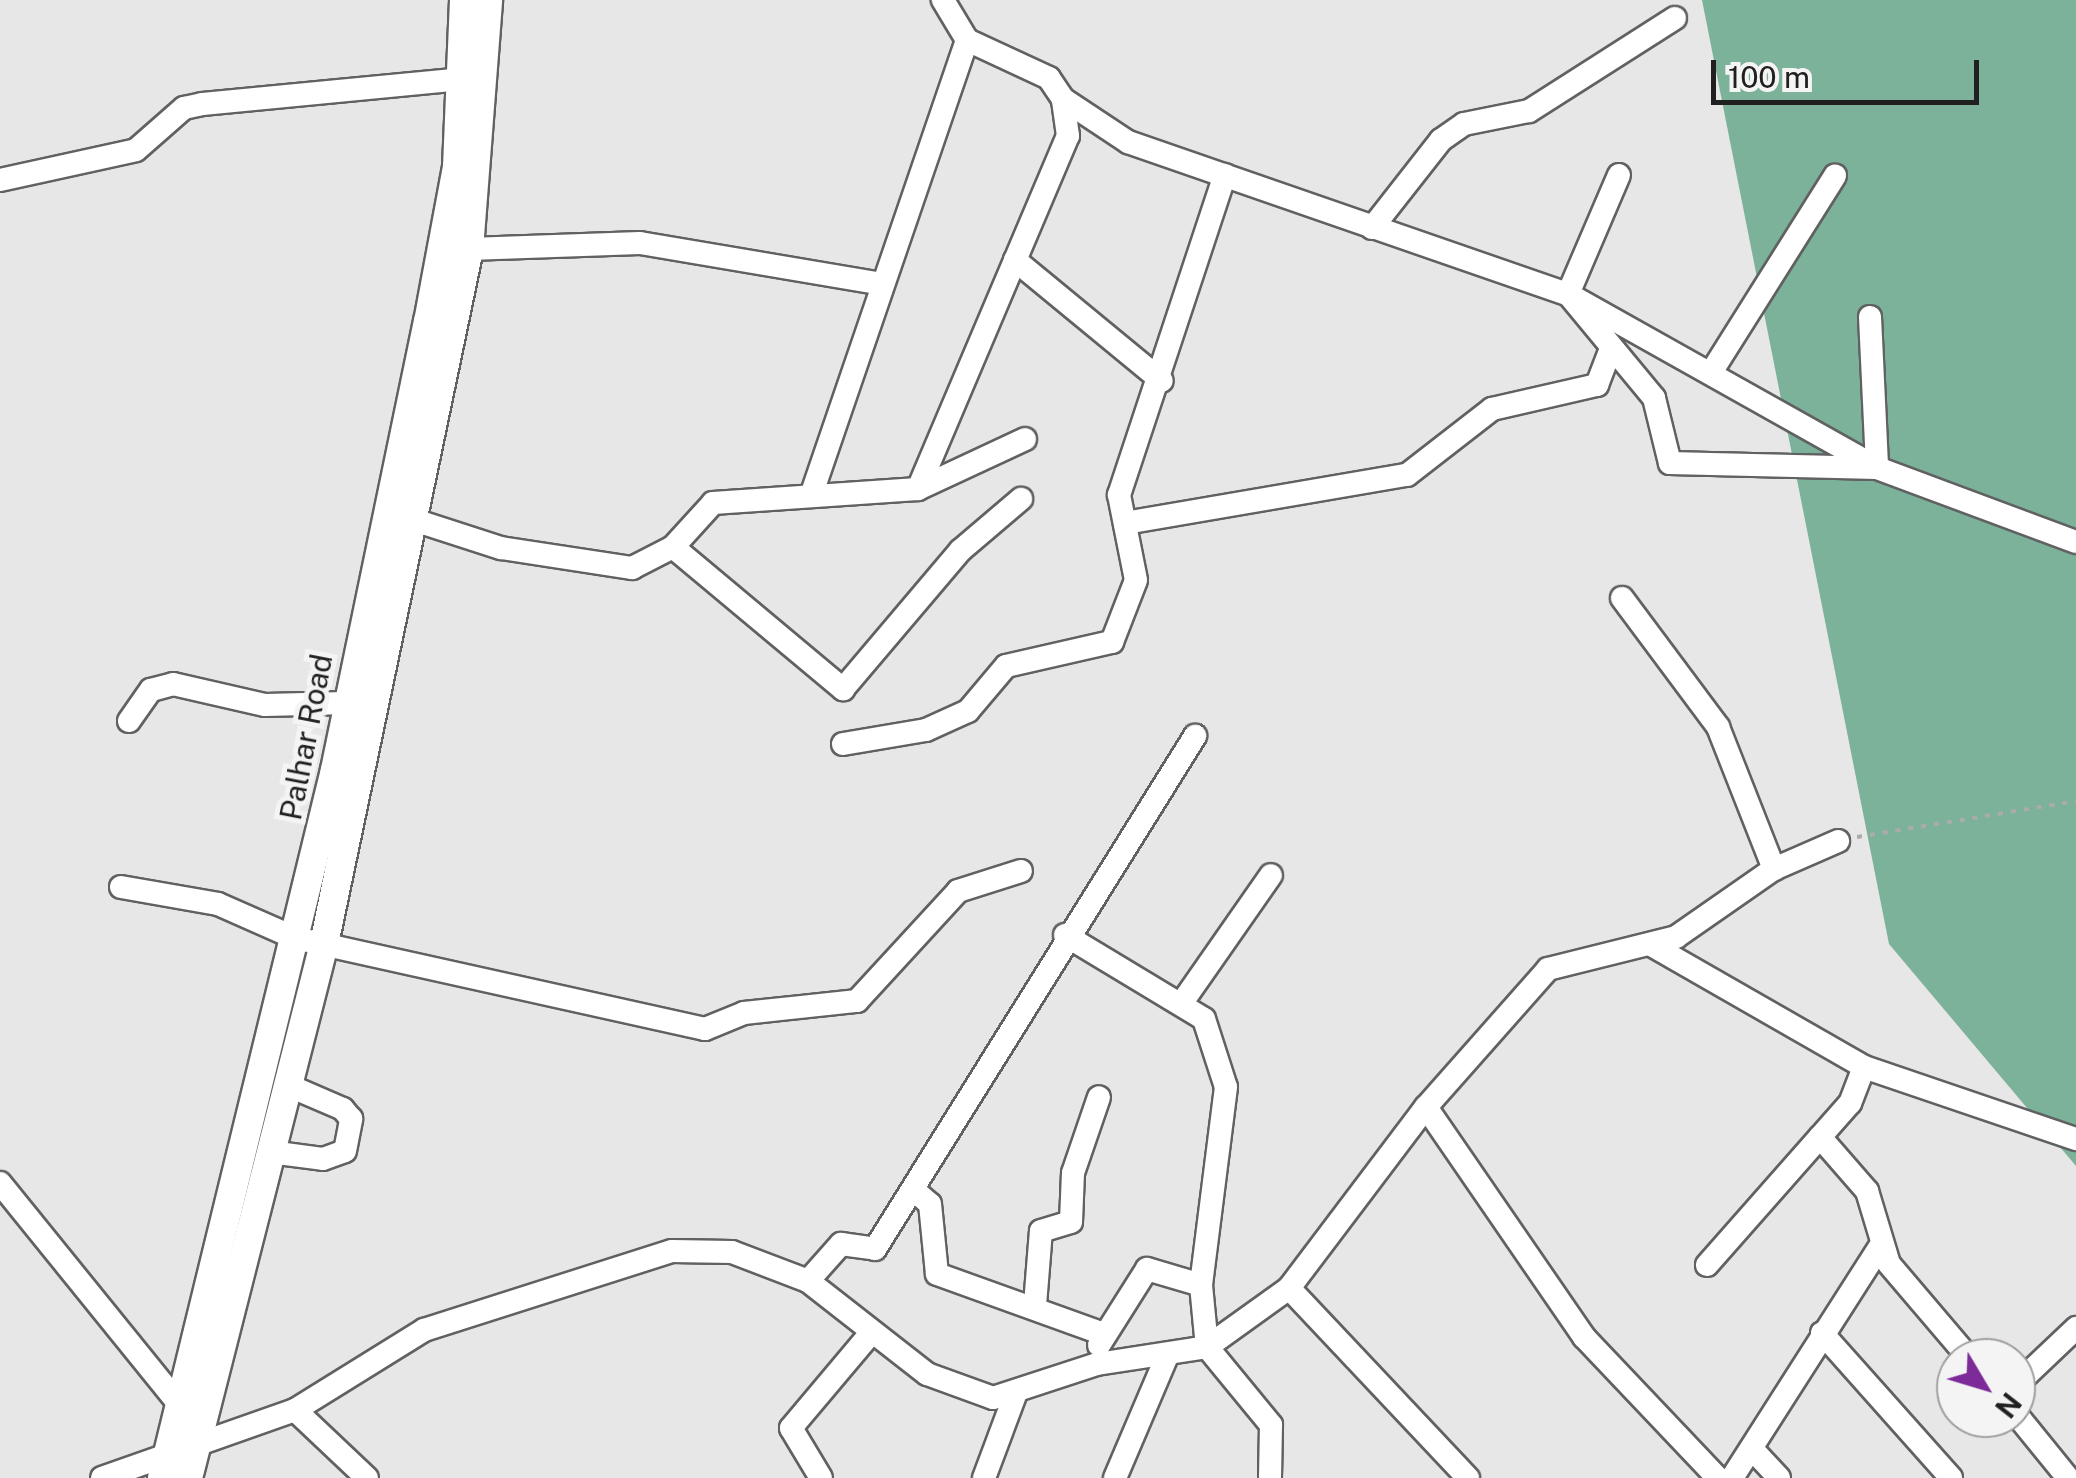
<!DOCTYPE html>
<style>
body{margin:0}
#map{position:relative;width:2076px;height:1478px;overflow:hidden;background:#e7e7e8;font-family:"Public Sans",sans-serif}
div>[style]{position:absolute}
.forest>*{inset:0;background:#7cb299}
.path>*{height:4px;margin-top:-2px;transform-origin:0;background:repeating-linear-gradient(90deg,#ababab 0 5px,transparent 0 13px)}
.roads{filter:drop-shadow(2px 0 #606162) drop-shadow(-2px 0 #606162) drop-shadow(0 2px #606162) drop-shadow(0 -2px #606162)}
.minor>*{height:22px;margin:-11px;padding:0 11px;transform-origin:11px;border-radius:11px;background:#fff}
.major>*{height:28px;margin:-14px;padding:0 14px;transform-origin:14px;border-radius:14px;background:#fff}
span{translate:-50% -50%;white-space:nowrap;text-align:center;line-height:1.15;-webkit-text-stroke:10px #f4f4f5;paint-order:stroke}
.street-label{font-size:30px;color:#202020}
.north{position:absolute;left:1936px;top:1338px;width:100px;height:100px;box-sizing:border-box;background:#f4f4f5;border:2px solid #9f9fa0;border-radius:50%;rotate:128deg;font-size:28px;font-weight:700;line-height:40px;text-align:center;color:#202020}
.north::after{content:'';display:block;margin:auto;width:35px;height:45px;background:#7e2b9a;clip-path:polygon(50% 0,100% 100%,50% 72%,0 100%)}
.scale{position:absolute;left:1711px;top:60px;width:268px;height:45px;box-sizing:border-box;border:5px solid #202020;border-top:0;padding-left:12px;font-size:30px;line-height:35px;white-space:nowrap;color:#202020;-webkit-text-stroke:8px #f4f4f5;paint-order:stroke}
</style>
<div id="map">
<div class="forest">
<i style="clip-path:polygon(1702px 0,2076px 0,2076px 1166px,1889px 944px)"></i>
</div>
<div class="path">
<i style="left:1857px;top:837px;width:222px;rotate:-9.3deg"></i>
</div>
<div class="roads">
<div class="minor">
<i style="left:1063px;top:99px;width:78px;rotate:33.5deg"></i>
<i style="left:1128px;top:142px;width:466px;rotate:19.1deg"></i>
<i style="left:1568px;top:294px;width:135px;rotate:50.4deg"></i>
<i style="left:1654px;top:398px;width:67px;rotate:76.2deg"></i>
<i style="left:1670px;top:463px;width:207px;rotate:1.4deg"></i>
<i style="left:1877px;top:468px;width:212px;rotate:20.4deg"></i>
<i style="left:1619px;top:175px;width:129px;rotate:113.2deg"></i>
<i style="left:1568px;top:294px;width:351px;rotate:29.3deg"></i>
<i style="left:0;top:180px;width:139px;rotate:-12.4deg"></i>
<i style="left:136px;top:150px;width:64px;rotate:-41.2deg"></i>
<i style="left:184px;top:108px;width:19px;rotate:-12deg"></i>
<i style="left:203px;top:104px;width:259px;rotate:-5.5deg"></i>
<i style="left:1372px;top:228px;width:112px;rotate:-51.9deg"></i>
<i style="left:1441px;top:140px;width:28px;rotate:-35deg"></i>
<i style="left:1464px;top:124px;width:66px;rotate:-11.3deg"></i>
<i style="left:1529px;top:111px;width:173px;rotate:-32.5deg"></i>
<i style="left:469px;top:249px;width:171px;rotate:-2deg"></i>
<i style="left:640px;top:243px;width:246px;rotate:9.6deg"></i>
<i style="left:1015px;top:260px;width:190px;rotate:39.5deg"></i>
<i style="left:1870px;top:317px;width:151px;rotate:87.3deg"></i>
<i style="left:1712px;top:371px;width:231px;rotate:-57.8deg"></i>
<i style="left:918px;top:489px;width:384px;rotate:-67deg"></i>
<i style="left:1068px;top:136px;width:37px;rotate:-98deg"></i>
<i style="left:1063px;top:99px;width:25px;rotate:-124deg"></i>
<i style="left:1049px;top:78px;width:90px;rotate:-155.1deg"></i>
<i style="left:813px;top:490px;width:476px;rotate:-71.1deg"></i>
<i style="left:967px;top:40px;width:47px;rotate:-121deg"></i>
<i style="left:411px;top:519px;width:95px;rotate:17.9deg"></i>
<i style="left:501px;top:548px;width:133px;rotate:8.7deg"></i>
<i style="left:632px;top:568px;width:46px;rotate:-27.1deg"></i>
<i style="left:673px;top:547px;width:59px;rotate:-47.7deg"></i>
<i style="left:713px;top:503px;width:205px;rotate:-3.9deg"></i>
<i style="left:918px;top:489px;width:118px;rotate:-25deg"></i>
<i style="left:1125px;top:523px;width:286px;rotate:-9.7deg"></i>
<i style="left:1407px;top:475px;width:108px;rotate:-37.8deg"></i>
<i style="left:1492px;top:409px;width:108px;rotate:-12.9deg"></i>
<i style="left:1597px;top:385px;width:40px;rotate:-69deg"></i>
<i style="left:673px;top:547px;width:222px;rotate:39.9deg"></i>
<i style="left:843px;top:689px;width:182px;rotate:-49.7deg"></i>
<i style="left:961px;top:550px;width:79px;rotate:-40.4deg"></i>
<i style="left:1622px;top:598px;width:161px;rotate:53.3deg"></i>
<i style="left:1718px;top:727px;width:153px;rotate:68.5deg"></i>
<i style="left:129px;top:721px;width:38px;rotate:-55deg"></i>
<i style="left:151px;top:690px;width:23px;rotate:-15deg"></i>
<i style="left:173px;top:684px;width:94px;rotate:12.9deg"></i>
<i style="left:265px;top:705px;width:81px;rotate:-1.4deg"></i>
<i style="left:843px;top:744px;width:84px;rotate:-9.6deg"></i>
<i style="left:926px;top:730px;width:46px;rotate:-24.3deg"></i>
<i style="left:968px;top:711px;width:59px;rotate:-49.8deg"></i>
<i style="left:1006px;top:666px;width:109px;rotate:-12.8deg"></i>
<i style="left:1112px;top:642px;width:66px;rotate:-68.8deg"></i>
<i style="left:1136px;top:580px;width:87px;rotate:-101.3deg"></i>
<i style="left:1119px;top:495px;width:337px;rotate:-71.7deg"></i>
<i style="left:121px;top:887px;width:98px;rotate:9.9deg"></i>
<i style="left:218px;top:904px;width:84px;rotate:23.8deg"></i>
<i style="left:295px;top:938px;width:420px;rotate:12.5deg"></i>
<i style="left:705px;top:1029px;width:42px;rotate:-22.3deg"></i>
<i style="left:744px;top:1013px;width:114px;rotate:-6.1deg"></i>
<i style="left:857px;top:1001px;width:149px;rotate:-47.4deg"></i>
<i style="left:958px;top:891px;width:66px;rotate:-17.6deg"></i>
<i style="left:1065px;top:935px;width:162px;rotate:31.1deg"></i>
<i style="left:1204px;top:1019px;width:71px;rotate:72.1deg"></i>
<i style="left:1226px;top:1087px;width:200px;rotate:97.2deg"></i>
<i style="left:1201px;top:1285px;width:62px;rotate:84.5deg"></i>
<i style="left:1207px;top:1347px;width:101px;rotate:50.6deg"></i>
<i style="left:1271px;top:1425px;width:53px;rotate:91.1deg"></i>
<i style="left:1653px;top:946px;width:243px;rotate:29.8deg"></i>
<i style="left:1864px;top:1067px;width:224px;rotate:18.8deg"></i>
<i style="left:1181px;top:1004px;width:157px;rotate:-55.1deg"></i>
<i style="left:1864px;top:1067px;width:39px;rotate:111deg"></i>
<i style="left:1850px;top:1103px;width:45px;rotate:131.4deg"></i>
<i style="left:1820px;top:1137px;width:72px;rotate:49deg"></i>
<i style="left:1867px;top:1191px;width:76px;rotate:73.2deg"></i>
<i style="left:1889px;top:1264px;width:123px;rotate:49.6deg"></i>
<i style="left:1426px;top:1107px;width:279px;rotate:55.5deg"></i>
<i style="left:1584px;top:1337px;width:195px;rotate:46.5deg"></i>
<i style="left:270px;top:1152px;width:53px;rotate:7.5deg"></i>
<i style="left:323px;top:1159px;width:23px;rotate:-20deg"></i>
<i style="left:345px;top:1151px;width:33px;rotate:-79deg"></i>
<i style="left:351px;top:1119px;width:13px;rotate:-129deg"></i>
<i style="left:343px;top:1109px;width:61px;rotate:-156.8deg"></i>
<i style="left:0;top:1183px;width:284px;rotate:51deg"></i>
<i style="left:916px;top:1192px;width:18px;rotate:41deg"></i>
<i style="left:930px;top:1204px;width:70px;rotate:84.3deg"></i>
<i style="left:937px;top:1274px;width:174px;rotate:19.8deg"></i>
<i style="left:1707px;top:1265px;width:171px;rotate:-48.6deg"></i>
<i style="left:808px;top:1281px;width:50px;rotate:-48.3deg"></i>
<i style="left:841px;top:1244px;width:34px;rotate:8deg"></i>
<i style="left:875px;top:1249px;width:605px;rotate:-58.04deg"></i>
<i style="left:1289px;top:1288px;width:261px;rotate:46.7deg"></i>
<i style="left:1035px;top:1305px;width:74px;rotate:-85.4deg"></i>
<i style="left:1041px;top:1231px;width:31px;rotate:-17deg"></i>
<i style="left:1071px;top:1222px;width:49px;rotate:-87.7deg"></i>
<i style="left:1073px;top:1173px;width:80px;rotate:-71.1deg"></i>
<i style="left:1822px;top:1333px;width:194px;rotate:48.3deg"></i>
<i style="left:1099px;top:1345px;width:90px;rotate:-57.7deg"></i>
<i style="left:1147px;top:1269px;width:56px;rotate:16.5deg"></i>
<i style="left:2016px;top:1385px;width:83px;rotate:-43.5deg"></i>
<i style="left:295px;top:1410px;width:99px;rotate:43.4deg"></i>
<i style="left:2016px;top:1414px;width:82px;rotate:50.9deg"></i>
<i style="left:1753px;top:1450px;width:38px;rotate:47deg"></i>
<i style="left:102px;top:1478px;width:205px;rotate:-19.4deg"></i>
<i style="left:295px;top:1410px;width:152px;rotate:-31.8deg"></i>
<i style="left:424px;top:1330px;width:260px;rotate:-17.7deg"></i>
<i style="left:672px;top:1251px;width:60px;rotate:1deg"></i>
<i style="left:732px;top:1252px;width:81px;rotate:20.9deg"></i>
<i style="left:808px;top:1281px;width:151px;rotate:38deg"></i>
<i style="left:927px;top:1374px;width:70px;rotate:20deg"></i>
<i style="left:993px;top:1398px;width:109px;rotate:-18.1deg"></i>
<i style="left:1097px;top:1364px;width:111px;rotate:-8.8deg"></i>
<i style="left:1207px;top:1347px;width:101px;rotate:-35.7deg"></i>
<i style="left:1289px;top:1288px;width:227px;rotate:-52.9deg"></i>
<i style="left:1426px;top:1107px;width:184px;rotate:-48.5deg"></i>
<i style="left:1548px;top:969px;width:132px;rotate:-14deg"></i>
<i style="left:1676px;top:937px;width:119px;rotate:-34.8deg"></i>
<i style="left:1774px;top:869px;width:70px;rotate:-23.6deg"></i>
<i style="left:821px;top:1478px;width:58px;rotate:-121deg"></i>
<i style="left:791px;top:1428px;width:124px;rotate:-49.9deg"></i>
<i style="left:984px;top:1478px;width:89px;rotate:-69.5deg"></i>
<i style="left:1115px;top:1478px;width:133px;rotate:-66.9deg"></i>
<i style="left:1732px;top:1478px;width:273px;rotate:-57.4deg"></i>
</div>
<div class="major">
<i style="left:162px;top:1478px;width:729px;rotate:-76.27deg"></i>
<i style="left:335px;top:770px;width:458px;rotate:-78.3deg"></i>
<i style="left:428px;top:322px;width:158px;rotate:-79.4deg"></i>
<i style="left:457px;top:167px;width:167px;rotate:-87.6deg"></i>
<i style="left:188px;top:1478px;width:551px;rotate:-75.71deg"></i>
<i style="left:324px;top:944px;width:710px;rotate:-78.22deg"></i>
<i style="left:469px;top:249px;width:250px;rotate:-85.6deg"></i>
</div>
</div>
<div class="street-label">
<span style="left:306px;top:737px;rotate:-79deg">Palhar Road</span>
</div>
<div class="north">N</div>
<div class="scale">100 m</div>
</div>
